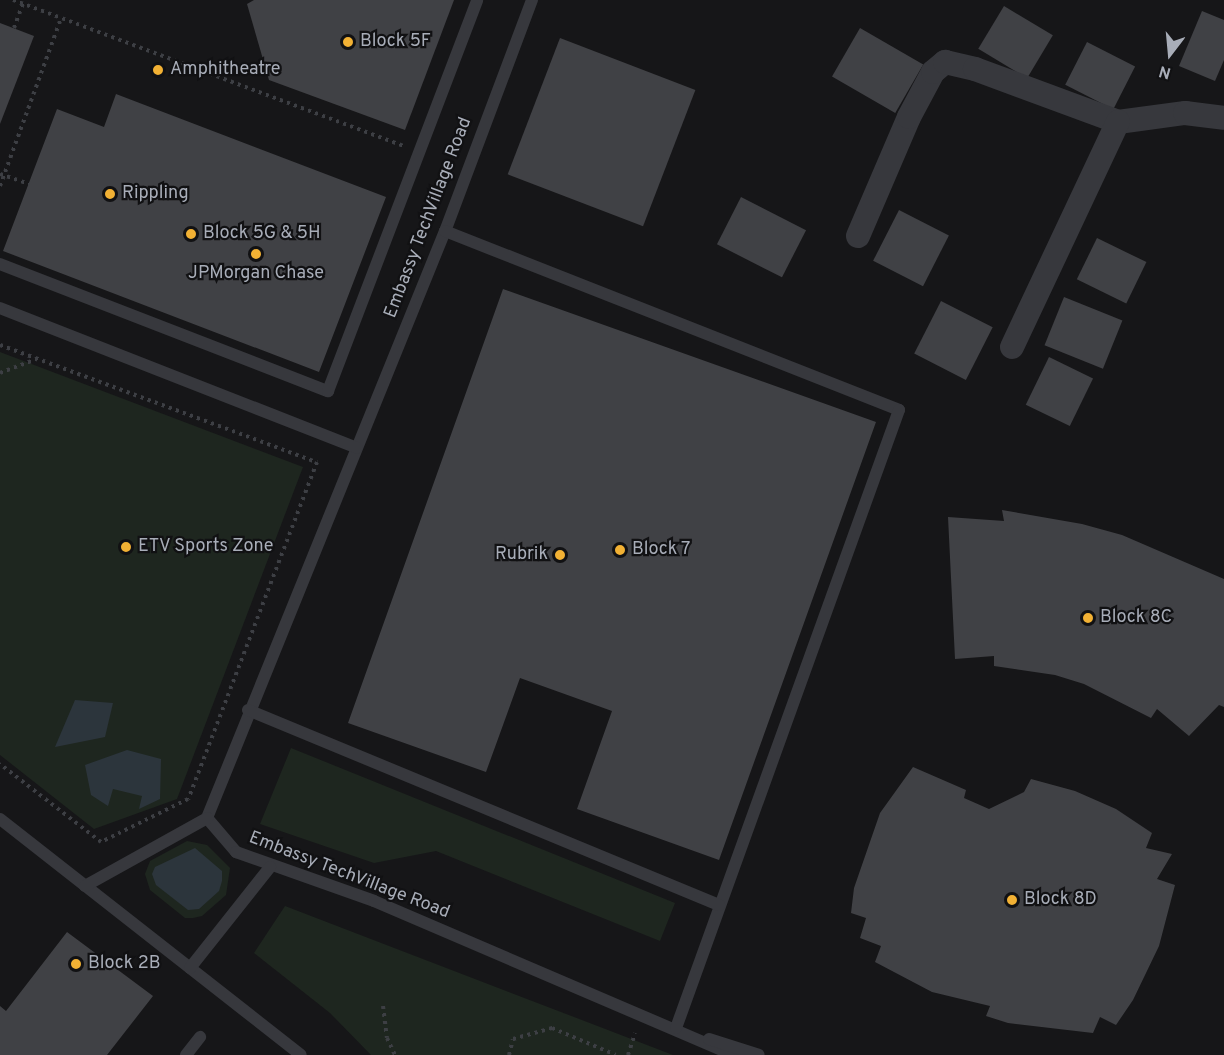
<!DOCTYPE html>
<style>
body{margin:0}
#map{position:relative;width:1224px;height:1055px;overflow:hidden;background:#161618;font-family:Overpass,sans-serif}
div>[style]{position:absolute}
.green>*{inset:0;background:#1e261f}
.water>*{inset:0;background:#2c353c}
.building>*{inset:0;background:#404145;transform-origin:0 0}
.path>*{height:4px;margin-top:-2px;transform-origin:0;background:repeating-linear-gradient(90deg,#3d3f44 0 3px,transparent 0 7.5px)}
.lane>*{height:12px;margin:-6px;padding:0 6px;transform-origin:6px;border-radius:6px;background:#37383d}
.street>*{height:24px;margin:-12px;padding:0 12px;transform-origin:12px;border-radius:12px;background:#37383d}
.path-bridge>*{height:4px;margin-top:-2px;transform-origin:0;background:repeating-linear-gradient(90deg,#3d3f44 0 3px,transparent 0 7.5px)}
.dots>*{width:16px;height:16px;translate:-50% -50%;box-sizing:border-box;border:3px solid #111113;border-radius:50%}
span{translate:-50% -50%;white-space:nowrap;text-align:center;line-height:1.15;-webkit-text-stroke:4.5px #111113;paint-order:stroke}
.poi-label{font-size:18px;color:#a8adb8}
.left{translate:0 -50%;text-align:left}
.right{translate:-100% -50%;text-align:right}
.street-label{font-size:18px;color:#a8adb8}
.north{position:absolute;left:1140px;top:24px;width:60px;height:60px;-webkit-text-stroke:4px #111113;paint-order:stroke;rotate:196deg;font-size:16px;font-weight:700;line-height:24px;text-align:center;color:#a8adb8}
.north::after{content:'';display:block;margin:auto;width:21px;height:27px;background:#a8adb8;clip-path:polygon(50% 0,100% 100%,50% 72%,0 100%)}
</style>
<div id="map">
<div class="green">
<i style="clip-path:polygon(0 352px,303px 467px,177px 799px,94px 829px,0 755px)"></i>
<i style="clip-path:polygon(291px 748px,675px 903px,660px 941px,436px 851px,374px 863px,260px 824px)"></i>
<i style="clip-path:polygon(187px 841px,207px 845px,230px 868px,226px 895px,202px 916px,193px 918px,185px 918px,150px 890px,145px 874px,150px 861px)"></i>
<i style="clip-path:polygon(285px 906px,673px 1055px,371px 1055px,330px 1013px,254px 953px)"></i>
</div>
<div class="water">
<i style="clip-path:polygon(75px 700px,113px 703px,105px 737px,55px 747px)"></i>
<i style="clip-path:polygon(127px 750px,161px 759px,160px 799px,139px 809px,142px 796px,113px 789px,108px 806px,91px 795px,85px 765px)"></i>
<i style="clip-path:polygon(195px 848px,222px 871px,222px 881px,219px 891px,199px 909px,188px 910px,156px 885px,152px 874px,155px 867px)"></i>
</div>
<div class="building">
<i style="clip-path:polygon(254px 0,454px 0,405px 130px,269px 80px,247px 4px)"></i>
<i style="left:1004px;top:6px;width:57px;height:50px;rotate:31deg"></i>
<i style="clip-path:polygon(1202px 11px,1224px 20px,1224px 60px,1215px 81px,1179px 66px)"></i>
<i style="clip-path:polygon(0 23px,34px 36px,0 124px)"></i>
<i style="left:860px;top:28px;width:73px;height:56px;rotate:30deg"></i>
<i style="left:560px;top:38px;width:145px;height:146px;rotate:21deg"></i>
<i style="left:1087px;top:42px;width:54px;height:48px;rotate:27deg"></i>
<i style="clip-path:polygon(116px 94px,386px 197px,319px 372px,3px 251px,57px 109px,104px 127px)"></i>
<i style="left:741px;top:197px;width:73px;height:53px;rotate:27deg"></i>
<i style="left:899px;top:210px;width:56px;height:57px;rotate:27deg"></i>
<i style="left:1097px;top:238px;width:55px;height:46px;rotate:26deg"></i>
<i style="clip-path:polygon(503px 289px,876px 422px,719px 860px,577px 809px,612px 711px,520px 678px,486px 772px,348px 723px)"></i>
<i style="left:1064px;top:297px;width:63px;height:52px;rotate:22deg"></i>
<i style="left:941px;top:301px;width:58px;height:59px;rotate:27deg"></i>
<i style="left:1049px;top:357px;width:49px;height:53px;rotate:26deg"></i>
<i style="clip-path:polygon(1002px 510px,1082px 524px,1122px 535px,1224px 579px,1224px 707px,1219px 705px,1189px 736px,1157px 709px,1151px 718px,1084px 684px,1055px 675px,994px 666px,994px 656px,955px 659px,948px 517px,1004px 521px)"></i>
<i style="clip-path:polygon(913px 767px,966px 790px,964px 798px,989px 809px,1024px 792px,1031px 779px,1075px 791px,1116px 809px,1152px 833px,1146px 848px,1172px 854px,1157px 879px,1175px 885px,1159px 946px,1133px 1000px,1116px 1025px,1100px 1017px,1093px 1033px,1008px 1023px,986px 1016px,990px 1006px,932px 992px,875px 962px,881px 946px,860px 938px,866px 918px,851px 913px,854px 888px,880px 813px)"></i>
<i style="clip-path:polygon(67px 932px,153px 996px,107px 1055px,0 1055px,0 1006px,6px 1011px)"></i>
</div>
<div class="path">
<i style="left:13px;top:0;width:416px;rotate:20.5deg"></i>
<i style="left:0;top:186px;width:179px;rotate:-70deg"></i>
<i style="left:0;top:345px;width:338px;rotate:20.3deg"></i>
<i style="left:317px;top:462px;width:361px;rotate:110.9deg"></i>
<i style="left:188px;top:799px;width:97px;rotate:153.7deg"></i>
<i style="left:101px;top:842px;width:128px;rotate:-142.3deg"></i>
<i style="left:0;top:373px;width:39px;rotate:-21deg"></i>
<i style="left:383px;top:1006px;width:32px;rotate:83deg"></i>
<i style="left:387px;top:1038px;width:19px;rotate:65deg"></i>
<i style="left:509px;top:1055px;width:16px;rotate:-76deg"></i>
<i style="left:513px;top:1039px;width:41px;rotate:-15.8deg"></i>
<i style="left:552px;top:1028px;width:69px;rotate:22.9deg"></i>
<i style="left:628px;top:1055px;width:23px;rotate:-72deg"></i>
</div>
<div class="lane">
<i style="left:532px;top:0;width:247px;rotate:110.6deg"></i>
<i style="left:445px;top:231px;width:633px;rotate:112.07deg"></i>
<i style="left:207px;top:818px;width:45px;rotate:49.5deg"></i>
<i style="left:236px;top:852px;width:146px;rotate:19.5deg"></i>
<i style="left:374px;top:901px;width:392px;rotate:23.2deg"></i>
<i style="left:445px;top:231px;width:488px;rotate:21.5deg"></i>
<i style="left:899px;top:410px;width:657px;rotate:109.84deg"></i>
<i style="left:0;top:264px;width:352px;rotate:21.2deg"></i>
<i style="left:328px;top:391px;width:418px;rotate:-69.1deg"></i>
<i style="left:0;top:308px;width:383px;rotate:21.4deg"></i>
<i style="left:248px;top:710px;width:510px;rotate:22.49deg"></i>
<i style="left:0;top:819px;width:382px;rotate:38.1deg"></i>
<i style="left:85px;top:886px;width:140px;rotate:-29.1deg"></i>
<i style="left:190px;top:968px;width:129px;rotate:-51.6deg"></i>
<i style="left:709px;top:1039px;width:52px;rotate:17.7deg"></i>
<i style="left:186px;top:1055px;width:23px;rotate:-52deg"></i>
</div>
<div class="street">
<i style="left:858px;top:236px;width:129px;rotate:-66.8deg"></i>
<i style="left:909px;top:117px;width:51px;rotate:-61.9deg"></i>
<i style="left:933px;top:72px;width:16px;rotate:-40deg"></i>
<i style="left:945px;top:62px;width:31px;rotate:13deg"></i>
<i style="left:975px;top:69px;width:153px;rotate:20.3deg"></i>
<i style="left:1118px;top:122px;width:68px;rotate:-7.7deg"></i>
<i style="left:1185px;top:113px;width:39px;rotate:7deg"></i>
<i style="left:1012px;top:347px;width:249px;rotate:-64.8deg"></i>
</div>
<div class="path-bridge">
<i style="left:14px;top:28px;width:30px;rotate:-70deg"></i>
<i style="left:0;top:174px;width:31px;rotate:19deg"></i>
</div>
<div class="dots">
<i style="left:348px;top:42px;background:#f2b134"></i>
<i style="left:158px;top:70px;background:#f2b134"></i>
<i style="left:110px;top:194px;background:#f2b134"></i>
<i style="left:191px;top:234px;background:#f2b134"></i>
<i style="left:256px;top:254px;background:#f2b134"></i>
<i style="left:126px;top:547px;background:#f2b134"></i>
<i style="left:620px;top:550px;background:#f2b134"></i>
<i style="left:560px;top:555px;background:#f2b134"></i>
<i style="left:1088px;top:618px;background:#f2b134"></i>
<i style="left:1012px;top:900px;background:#f2b134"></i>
<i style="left:76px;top:964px;background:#f2b134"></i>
</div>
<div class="poi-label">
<span class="left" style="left:360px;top:42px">Block 5F</span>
<span class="left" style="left:170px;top:70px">Amphitheatre</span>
<span class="left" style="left:122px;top:194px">Rippling</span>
<span class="left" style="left:203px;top:234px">Block 5G &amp; 5H</span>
<span style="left:256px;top:274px">JPMorgan Chase</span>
<span class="left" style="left:138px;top:547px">ETV Sports Zone</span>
<span class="left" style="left:632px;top:550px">Block 7</span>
<span class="right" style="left:548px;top:555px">Rubrik</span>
<span class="left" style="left:1100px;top:618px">Block 8C</span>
<span class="left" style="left:1024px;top:900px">Block 8D</span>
<span class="left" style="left:88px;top:964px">Block 2B</span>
</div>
<div class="street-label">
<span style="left:429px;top:218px;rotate:-69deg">Embassy TechVillage Road</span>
<span style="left:349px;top:876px;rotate:21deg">Embassy TechVillage Road</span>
</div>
<div class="north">N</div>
</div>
